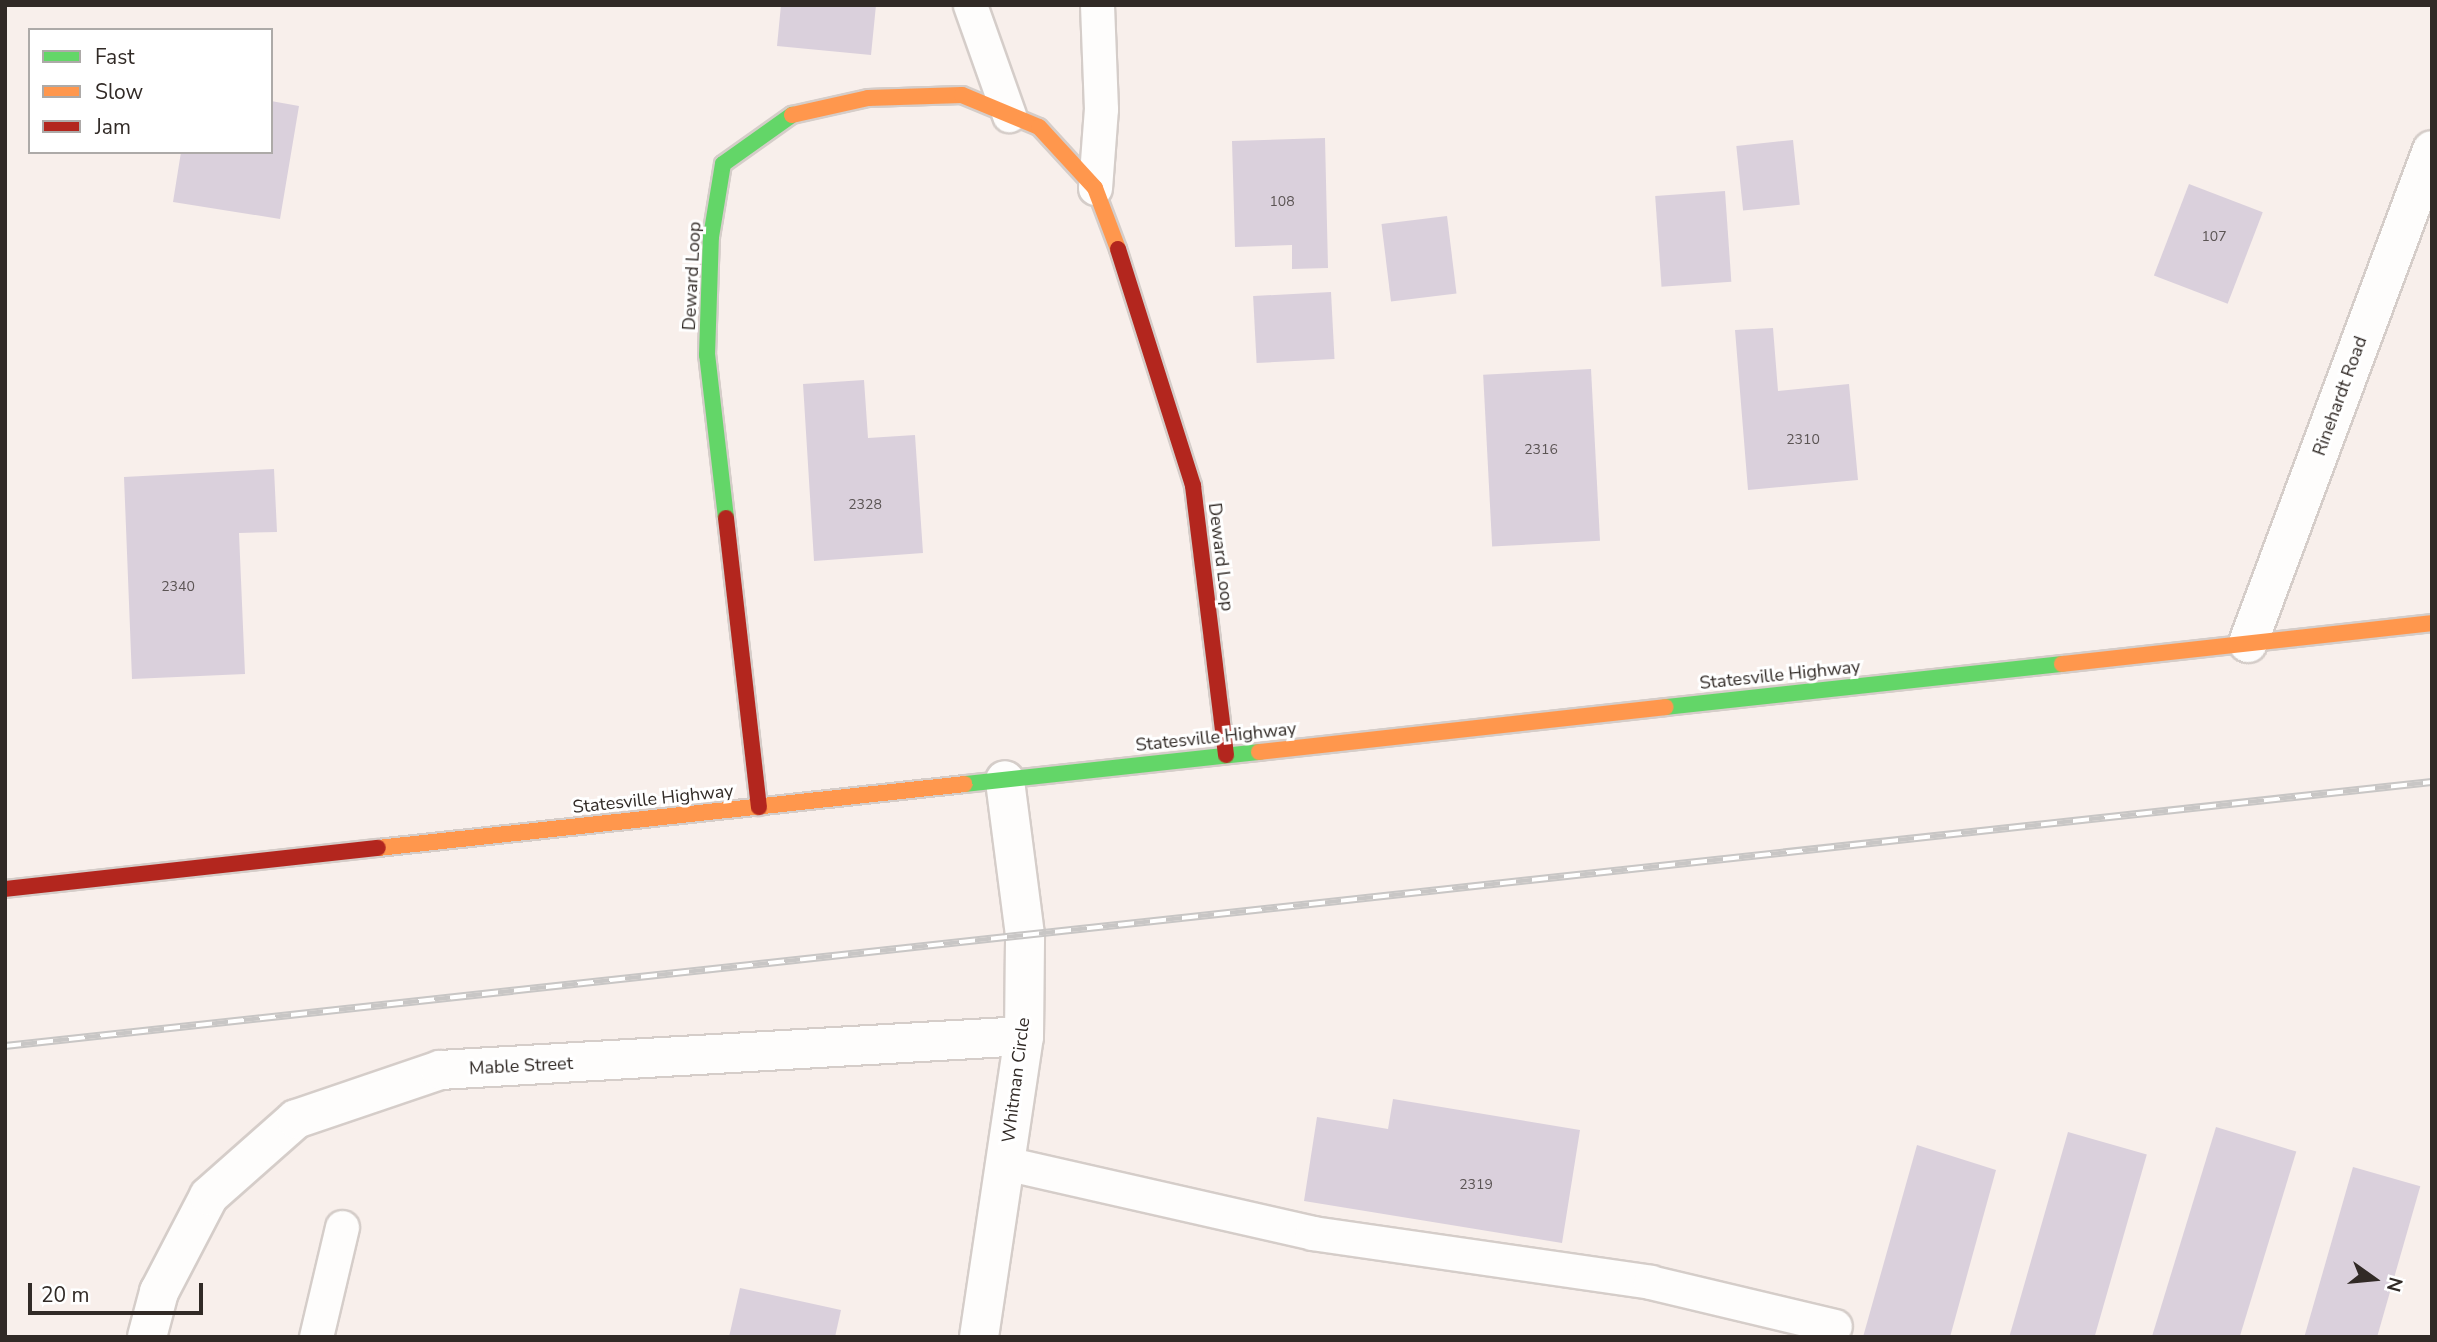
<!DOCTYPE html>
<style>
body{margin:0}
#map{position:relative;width:2437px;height:1342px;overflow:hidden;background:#f8efeb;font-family:"Nunito Sans",sans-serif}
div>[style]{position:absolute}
.building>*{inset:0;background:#dad0dc;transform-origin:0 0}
.roads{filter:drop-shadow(2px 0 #d5cdc9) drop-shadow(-2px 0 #d5cdc9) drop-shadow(0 2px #d5cdc9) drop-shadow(0 -2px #d5cdc9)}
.lane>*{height:33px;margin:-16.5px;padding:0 16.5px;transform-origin:16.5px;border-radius:16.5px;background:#fefdfc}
.street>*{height:38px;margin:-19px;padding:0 19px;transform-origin:19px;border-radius:19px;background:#fefdfc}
.fast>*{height:16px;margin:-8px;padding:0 8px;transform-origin:8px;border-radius:8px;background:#63d668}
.slow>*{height:16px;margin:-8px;padding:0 8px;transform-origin:8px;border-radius:8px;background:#ff974d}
.jam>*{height:16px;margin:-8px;padding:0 8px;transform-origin:8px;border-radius:8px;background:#b3261e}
.rail>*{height:8px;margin-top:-4px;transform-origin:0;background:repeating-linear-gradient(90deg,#fff 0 16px,#c8c6c5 0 32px);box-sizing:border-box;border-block:2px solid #c8c6c5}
span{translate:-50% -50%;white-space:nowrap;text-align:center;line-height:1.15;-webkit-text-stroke:6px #fff;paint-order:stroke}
.number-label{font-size:14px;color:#5b5454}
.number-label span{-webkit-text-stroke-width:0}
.street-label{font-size:18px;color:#312a26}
.frame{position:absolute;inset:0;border:7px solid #312a26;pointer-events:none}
.legend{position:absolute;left:28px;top:28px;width:245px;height:126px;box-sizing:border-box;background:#fff;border:2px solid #adaaa8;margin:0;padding:9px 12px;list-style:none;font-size:21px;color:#312a26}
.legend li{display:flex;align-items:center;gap:14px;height:35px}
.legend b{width:35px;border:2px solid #adaaa8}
.north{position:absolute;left:2339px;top:1244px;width:70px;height:70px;-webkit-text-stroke:5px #fff;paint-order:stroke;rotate:105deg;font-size:19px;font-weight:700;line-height:28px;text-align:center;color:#312a26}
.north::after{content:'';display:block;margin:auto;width:24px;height:32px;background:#312a26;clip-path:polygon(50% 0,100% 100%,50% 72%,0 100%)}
.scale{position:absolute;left:28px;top:1283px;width:175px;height:32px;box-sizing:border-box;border:4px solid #312a26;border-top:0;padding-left:9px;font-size:21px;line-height:24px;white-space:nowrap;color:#312a26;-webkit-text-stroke:5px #fff;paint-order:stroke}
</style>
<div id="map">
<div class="building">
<i style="clip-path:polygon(781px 5px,876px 5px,871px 55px,777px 46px)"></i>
<i style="clip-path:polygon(271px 101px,299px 106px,280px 219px,173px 202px,181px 152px,271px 152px)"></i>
<i style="clip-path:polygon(1325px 138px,1328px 268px,1292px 269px,1292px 245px,1235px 247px,1232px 141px)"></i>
<i style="left:1793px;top:140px;width:65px;height:57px;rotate:84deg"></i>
<i style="left:2189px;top:184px;width:79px;height:98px;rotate:21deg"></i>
<i style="left:1725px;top:191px;width:91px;height:70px;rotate:86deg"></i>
<i style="left:1447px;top:216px;width:78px;height:66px;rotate:83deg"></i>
<i style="left:1331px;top:292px;width:67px;height:78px;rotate:87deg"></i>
<i style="clip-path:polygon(1773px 328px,1778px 391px,1849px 384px,1858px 480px,1748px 490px,1735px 330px)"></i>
<i style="left:1591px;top:369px;width:172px;height:108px;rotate:87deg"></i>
<i style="clip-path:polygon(864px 380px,868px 438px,915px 435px,923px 553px,814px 561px,803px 384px)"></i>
<i style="clip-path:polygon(274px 469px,277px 532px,239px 533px,245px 674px,132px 679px,124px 477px)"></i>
<i style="clip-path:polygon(1393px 1099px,1580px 1130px,1562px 1243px,1304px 1201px,1317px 1117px,1388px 1129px)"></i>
<i style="left:2216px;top:1127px;width:84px;height:218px;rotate:17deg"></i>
<i style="left:2068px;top:1132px;width:82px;height:213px;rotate:16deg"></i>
<i style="clip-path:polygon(1917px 1145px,1996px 1170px,1950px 1337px,1863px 1337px)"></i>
<i style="left:2353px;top:1167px;width:70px;height:177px;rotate:16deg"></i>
<i style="clip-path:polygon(740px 1288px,841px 1310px,835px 1337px,729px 1337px)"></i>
</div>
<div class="roads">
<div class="lane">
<i style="left:970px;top:5px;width:117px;rotate:70.5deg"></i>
<i style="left:1095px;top:188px;width:79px;rotate:-85.7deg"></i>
<i style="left:1101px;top:109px;width:104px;rotate:-92.2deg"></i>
<i style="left:1005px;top:1163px;width:315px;rotate:12.8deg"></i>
<i style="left:1312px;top:1233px;width:342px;rotate:8.2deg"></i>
<i style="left:1650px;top:1282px;width:190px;rotate:13.4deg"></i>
<i style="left:316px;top:1337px;width:113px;rotate:-76.7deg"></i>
</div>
<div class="street">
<i style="left:2248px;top:643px;width:526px;rotate:-69.53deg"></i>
<i style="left:147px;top:1337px;width:47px;rotate:-75.1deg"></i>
<i style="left:159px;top:1292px;width:108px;rotate:-62.5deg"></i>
<i style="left:209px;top:1196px;width:116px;rotate:-41.5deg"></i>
<i style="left:296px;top:1119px;width:152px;rotate:-18.8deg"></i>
<i style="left:440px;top:1070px;width:585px;rotate:-3.33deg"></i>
<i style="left:979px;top:1337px;width:304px;rotate:-81.5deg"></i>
<i style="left:1024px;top:1036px;width:101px;rotate:-89.4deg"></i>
<i style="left:1025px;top:935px;width:156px;rotate:-97.4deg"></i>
</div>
<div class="fast">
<i style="left:726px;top:518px;width:164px;rotate:-96.6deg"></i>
<i style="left:707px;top:355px;width:118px;rotate:-88.1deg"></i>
<i style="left:711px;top:237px;width:74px;rotate:-80.7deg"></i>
<i style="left:723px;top:164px;width:85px;rotate:-35.4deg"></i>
<i style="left:1666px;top:707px;width:398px;rotate:-6.2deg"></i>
<i style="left:965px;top:784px;width:296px;rotate:-6.2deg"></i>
</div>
<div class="slow">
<i style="left:792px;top:115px;width:78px;rotate:-12.6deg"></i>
<i style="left:868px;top:98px;width:94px;rotate:-1.8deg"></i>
<i style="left:962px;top:95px;width:83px;rotate:22.6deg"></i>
<i style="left:1039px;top:127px;width:83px;rotate:47.4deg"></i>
<i style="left:1095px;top:188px;width:65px;rotate:69.3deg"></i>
<i style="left:2062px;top:664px;width:372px;rotate:-6.3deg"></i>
<i style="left:1259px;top:752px;width:409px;rotate:-6.3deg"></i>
<i style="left:378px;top:848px;width:590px;rotate:-6.22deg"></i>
</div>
<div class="jam">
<i style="left:1118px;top:249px;width:249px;rotate:72.4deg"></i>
<i style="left:1193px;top:486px;width:271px;rotate:83deg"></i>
<i style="left:726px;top:518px;width:291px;rotate:83.5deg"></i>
<i style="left:5px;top:889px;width:375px;rotate:-6.3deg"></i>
</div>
</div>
<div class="rail">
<i style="left:5px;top:1046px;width:2441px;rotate:-6.21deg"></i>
</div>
<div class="number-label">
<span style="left:1282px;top:202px">108</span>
<span style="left:2214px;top:237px">107</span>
<span style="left:1803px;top:440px">2310</span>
<span style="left:1541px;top:450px">2316</span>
<span style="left:865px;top:505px">2328</span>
<span style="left:178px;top:587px">2340</span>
<span style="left:1476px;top:1185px">2319</span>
</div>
<div class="street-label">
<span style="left:692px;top:276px;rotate:-87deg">Deward Loop</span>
<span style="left:2340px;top:396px;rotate:-70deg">Rinehardt Road</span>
<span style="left:1221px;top:557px;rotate:83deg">Deward Loop</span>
<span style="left:1780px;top:675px;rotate:-6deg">Statesville Highway</span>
<span style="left:1216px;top:737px;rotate:-6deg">Statesville Highway</span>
<span style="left:653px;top:799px;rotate:-6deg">Statesville Highway</span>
<span style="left:521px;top:1066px;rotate:-3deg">Mable Street</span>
<span style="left:1016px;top:1080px;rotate:-83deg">Whitman Circle</span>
</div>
<div class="frame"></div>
<ul class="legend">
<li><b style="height:9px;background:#63d668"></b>Fast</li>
<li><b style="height:9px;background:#ff974d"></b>Slow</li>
<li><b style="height:9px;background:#b3261e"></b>Jam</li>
</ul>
<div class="north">N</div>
<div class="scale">20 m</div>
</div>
